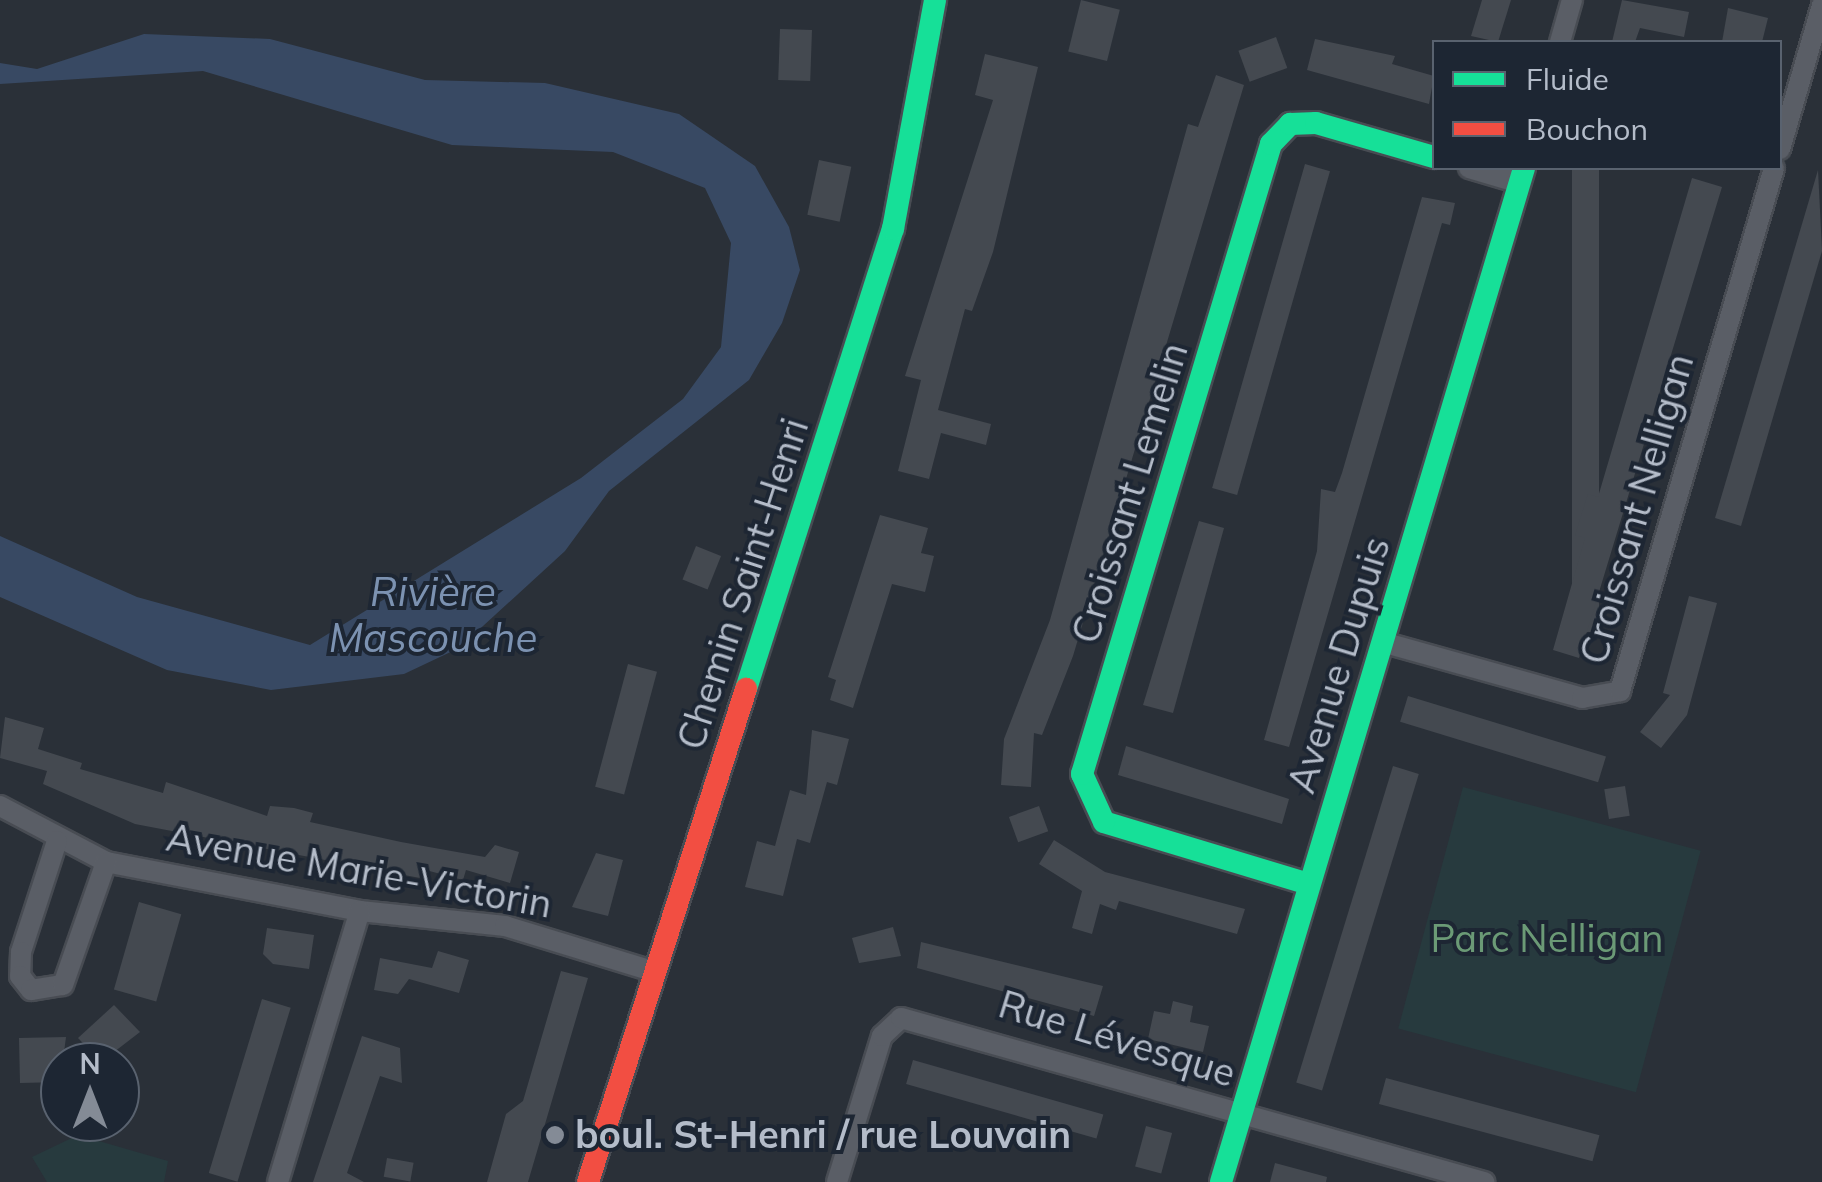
<!DOCTYPE html>
<meta charset="utf-8">
<style>
body{margin:0}
#map{position:relative;width:1822px;height:1182px;overflow:hidden;background:#2a3038;font-family:Mulish,sans-serif}
div>[style]{position:absolute}
.green>*{inset:0;background:#273a3e;transform-origin:0 0}
.water>*{inset:0;background:#384963}
.building>*{inset:0;background:#444950;transform-origin:0 0}
.roads{filter:drop-shadow(2px 0 #484c53) drop-shadow(-2px 0 #484c53) drop-shadow(0 2px #484c53) drop-shadow(0 -2px #484c53)}
.street>*{height:20px;margin:-10px;padding:0 10px;transform-origin:10px;border-radius:10px;background:#5a5e66}
.fast>*{height:22px;margin:-11px;padding:0 11px;transform-origin:11px;border-radius:11px;background:#16e098}
.jam>*{height:22px;margin:-11px;padding:0 11px;transform-origin:11px;border-radius:11px;background:#f24e42}
.dots>*{width:28px;height:28px;translate:-50% -50%;box-sizing:border-box;border:5px solid #1d2633;border-radius:50%}
span{translate:-50% -50%;white-space:nowrap;text-align:center;line-height:1.15;-webkit-text-stroke:8px #1d2633;paint-order:stroke}
.street-label{font-size:38px;color:#b4bcc9}
.park-label{font-size:38px;color:#6b9a76}
.poi-label{font-size:38px;color:#b4bcc9;font-weight:700}
.left{translate:0 -50%;text-align:left}
.water-label{font-size:40px;color:#7c92b1;font-style:italic}
.legend{position:absolute;left:1432px;top:40px;width:350px;height:130px;box-sizing:border-box;background:#1d2633;border:2px solid #59626f;margin:0;padding:12px 18px;list-style:none;font-size:30px;color:#b4bcc9}
.legend li{display:flex;align-items:center;gap:20px;height:50px}
.legend b{width:50px;border:2px solid #59626f}
.north{position:absolute;left:40px;top:1042px;width:100px;height:100px;box-sizing:border-box;background:#1d2633;border:2px solid #59626f;border-radius:50%;rotate:0deg;font-size:28px;font-weight:700;line-height:40px;text-align:center;color:#b4bcc9}
.north::after{content:'';display:block;margin:auto;width:35px;height:45px;background:#848b96;clip-path:polygon(50% 0,100% 100%,50% 72%,0 100%)}
</style>
<div id="map">
<div class="green">
<i style="left:1463px;top:787px;width:246px;height:250px;rotate:15deg"></i>
<i style="clip-path:polygon(78px 1135px,168px 1161px,164px 1182px,47px 1182px,32px 1157px)"></i>
</div>
<div class="water">
<i style="clip-path:polygon(144px 34px,270px 39px,425px 80px,545px 83px,679px 114px,755px 166px,789px 227px,800px 270px,782px 323px,749px 380px,609px 491px,565px 551px,459px 648px,404px 674px,271px 690px,167px 670px,0 597px,0 536px,137px 597px,310px 645px,581px 478px,683px 399px,721px 347px,731px 243px,705px 188px,613px 152px,452px 145px,203px 71px,0 84px,0 63px,37px 69px)"></i>
</div>
<div class="building">
<i style="left:1081px;top:0;width:40px;height:53px;rotate:14deg"></i>
<i style="clip-path:polygon(1482px 0,1511px 0,1498px 42px,1471px 36px)"></i>
<i style="clip-path:polygon(1622px 0,1689px 12px,1684px 37px,1640px 28px,1635px 42px,1612px 42px)"></i>
<i style="clip-path:polygon(1728px 8px,1768px 18px,1762px 42px,1722px 42px)"></i>
<i style="left:780px;top:29px;width:32px;height:51px;rotate:2deg"></i>
<i style="left:1276px;top:37px;width:33px;height:40px;rotate:70deg"></i>
<i style="clip-path:polygon(1315px 39px,1395px 56px,1392px 64px,1434px 76px,1429px 104px,1307px 70px)"></i>
<i style="clip-path:polygon(985px 54px,1038px 67px,993px 252px,972px 311px,965px 309px,938px 410px,991px 424px,986px 445px,941px 433px,929px 479px,898px 471px,921px 380px,905px 376px,993px 100px,975px 95px)"></i>
<i style="clip-path:polygon(1216px 75px,1244px 85px,1073px 656px,1042px 735px,1034px 733px,1031px 787px,1001px 785px,1004px 739px,1050px 620px,1188px 124px,1198px 127px)"></i>
<i style="left:819px;top:160px;width:33px;height:56px;rotate:12deg"></i>
<i style="left:1305px;top:164px;width:26px;height:337px;rotate:16deg"></i>
<i style="left:1572px;top:168px;width:27px;height:464px"></i>
<i style="clip-path:polygon(1818px 170px,1822px 251px,1741px 526px,1715px 518px)"></i>
<i style="clip-path:polygon(1692px 178px,1722px 187px,1579px 658px,1553px 650px,1585px 538px,1575px 535px,1588px 494px,1598px 497px)"></i>
<i style="clip-path:polygon(1422px 197px,1455px 203px,1450px 225px,1442px 223px,1289px 747px,1264px 740px,1317px 551px,1321px 489px,1335px 492px,1342px 473px)"></i>
<i style="clip-path:polygon(880px 515px,928px 528px,921px 553px,934px 556px,925px 592px,892px 584px,853px 708px,830px 700px,836px 680px,828px 677px)"></i>
<i style="clip-path:polygon(1199px 521px,1224px 528px,1173px 713px,1143px 705px)"></i>
<i style="left:696px;top:546px;width:27px;height:36px;rotate:22deg"></i>
<i style="clip-path:polygon(1689px 596px,1717px 603px,1687px 715px,1661px 748px,1640px 732px,1670px 695px,1663px 693px)"></i>
<i style="left:628px;top:664px;width:30px;height:127px;rotate:15deg"></i>
<i style="left:1408px;top:696px;width:207px;height:27px;rotate:17deg"></i>
<i style="clip-path:polygon(5px 717px,44px 728px,38px 749px,82px 763px,80px 769px,163px 793px,166px 782px,267px 816px,270px 806px,294px 808px,313px 813px,310px 822px,401px 842px,485px 857px,495px 845px,519px 852px,510px 883px,466px 870px,463px 880px,422px 869px,420px 878px,135px 824px,43px 784px,47px 771px,0 758px)"></i>
<i style="clip-path:polygon(812px 730px,849px 739px,837px 785px,827px 782px,810px 843px,797px 839px,783px 896px,745px 887px,757px 841px,775px 846px,790px 790px,806px 795px)"></i>
<i style="clip-path:polygon(1126px 746px,1289px 799px,1282px 824px,1118px 775px)"></i>
<i style="left:1393px;top:766px;width:27px;height:331px;rotate:17deg"></i>
<i style="left:1625px;top:786px;width:30px;height:21px;rotate:81deg"></i>
<i style="left:1039px;top:806px;width:27px;height:32px;rotate:70deg"></i>
<i style="clip-path:polygon(1054px 840px,1105px 872px,1245px 909px,1237px 934px,1119px 901px,1116px 910px,1100px 904px,1092px 934px,1072px 928px,1082px 891px,1039px 864px)"></i>
<i style="clip-path:polygon(596px 853px,623px 860px,608px 916px,572px 907px)"></i>
<i style="left:139px;top:902px;width:44px;height:91px;rotate:16deg"></i>
<i style="clip-path:polygon(893px 927px,901px 956px,859px 963px,852px 938px)"></i>
<i style="clip-path:polygon(267px 928px,314px 935px,309px 969px,273px 964px,263px 954px)"></i>
<i style="clip-path:polygon(921px 942px,1103px 986px,1094px 1016px,917px 968px)"></i>
<i style="clip-path:polygon(438px 951px,469px 960px,459px 993px,409px 979px,398px 994px,374px 990px,380px 958px,432px 968px)"></i>
<i style="clip-path:polygon(561px 971px,588px 978px,528px 1182px,487px 1182px,506px 1114px,523px 1101px)"></i>
<i style="left:262px;top:999px;width:30px;height:182px;rotate:17deg"></i>
<i style="clip-path:polygon(1173px 1001px,1193px 1006px,1190px 1022px,1209px 1026px,1203px 1052px,1148px 1039px,1154px 1011px,1170px 1014px)"></i>
<i style="clip-path:polygon(114px 1005px,140px 1032px,101px 1062px,78px 1038px)"></i>
<i style="clip-path:polygon(362px 1036px,400px 1048px,402px 1083px,380px 1076px,347px 1173px,364px 1182px,313px 1182px)"></i>
<i style="clip-path:polygon(66px 1037px,60px 1082px,20px 1083px,19px 1038px)"></i>
<i style="left:913px;top:1060px;width:198px;height:25px;rotate:16deg"></i>
<i style="left:1386px;top:1078px;width:221px;height:27px;rotate:15deg"></i>
<i style="left:1146px;top:1126px;width:27px;height:42px;rotate:15deg"></i>
<i style="left:387px;top:1158px;width:27px;height:19px;rotate:10deg"></i>
<i style="clip-path:polygon(1275px 1163px,1327px 1177px,1326px 1182px,1270px 1182px)"></i>
</div>
<div class="roads">
<div class="street">
<i style="left:1560px;top:42px;width:44px;rotate:-74.1deg"></i>
<i style="left:1780px;top:149px;width:150px;rotate:-73.7deg"></i>
<i style="left:1469px;top:168px;width:53px;rotate:16.4deg"></i>
<i style="left:1382px;top:642px;width:208px;rotate:15.6deg"></i>
<i style="left:1582px;top:698px;width:39px;rotate:-10deg"></i>
<i style="left:1620px;top:691px;width:545px;rotate:-73.59deg"></i>
<i style="left:0;top:806px;width:120px;rotate:27.8deg"></i>
<i style="left:106px;top:862px;width:259px;rotate:10.9deg"></i>
<i style="left:360px;top:911px;width:146px;rotate:5.9deg"></i>
<i style="left:505px;top:926px;width:157px;rotate:17deg"></i>
<i style="left:57px;top:841px;width:117px;rotate:108deg"></i>
<i style="left:21px;top:952px;width:24px;rotate:92deg"></i>
<i style="left:20px;top:976px;width:18px;rotate:52deg"></i>
<i style="left:31px;top:990px;width:32px;rotate:-9deg"></i>
<i style="left:63px;top:985px;width:130px;rotate:-70.7deg"></i>
<i style="left:278px;top:1182px;width:283px;rotate:-73.2deg"></i>
<i style="left:837px;top:1182px;width:153px;rotate:-72.9deg"></i>
<i style="left:882px;top:1036px;width:26px;rotate:-43deg"></i>
<i style="left:901px;top:1018px;width:606px;rotate:15.71deg"></i>
</div>
<div class="fast">
<i style="left:746px;top:689px;width:483px;rotate:-72.3deg"></i>
<i style="left:893px;top:229px;width:233px;rotate:-79.6deg"></i>
<i style="left:1309px;top:884px;width:214px;rotate:-163.2deg"></i>
<i style="left:1104px;top:822px;width:53px;rotate:-114.6deg"></i>
<i style="left:1082px;top:774px;width:658px;rotate:-73.3deg"></i>
<i style="left:1271px;top:144px;width:28px;rotate:-46deg"></i>
<i style="left:1290px;top:124px;width:26px;rotate:-2deg"></i>
<i style="left:1316px;top:123px;width:123px;rotate:16.1deg"></i>
<i style="left:1221px;top:1182px;width:1058px;rotate:-73.36deg"></i>
</div>
<div class="jam">
<i style="left:588px;top:1182px;width:518px;rotate:-72.23deg"></i>
</div>
</div>
<div class="dots">
<i style="left:555px;top:1135px;background:#848b96"></i>
</div>
<div class="street-label">
<span style="left:1130px;top:493px;rotate:-73deg">Croissant Lemelin</span>
<span style="left:1637px;top:509px;rotate:-74deg">Croissant Nelligan</span>
<span style="left:743px;top:584px;rotate:-72deg">Chemin Saint-Henri</span>
<span style="left:1339px;top:665px;rotate:-73deg">Avenue Dupuis</span>
<span style="left:359px;top:871px;rotate:10deg">Avenue Marie-Victorin</span>
<span style="left:1117px;top:1039px;rotate:17deg">Rue Lévesque</span>
</div>
<div class="park-label">
<span style="left:1547px;top:939px">Parc Nelligan</span>
</div>
<div class="poi-label">
<span class="left" style="left:575px;top:1135px">boul. St-Henri / rue Louvain</span>
</div>
<div class="water-label">
<span style="left:433px;top:614px">Rivière<br>Mascouche</span>
</div>
<ul class="legend">
<li><b style="height:12px;background:#16e098"></b>Fluide</li>
<li><b style="height:12px;background:#f24e42"></b>Bouchon</li>
</ul>
<div class="north">N</div>
</div>
